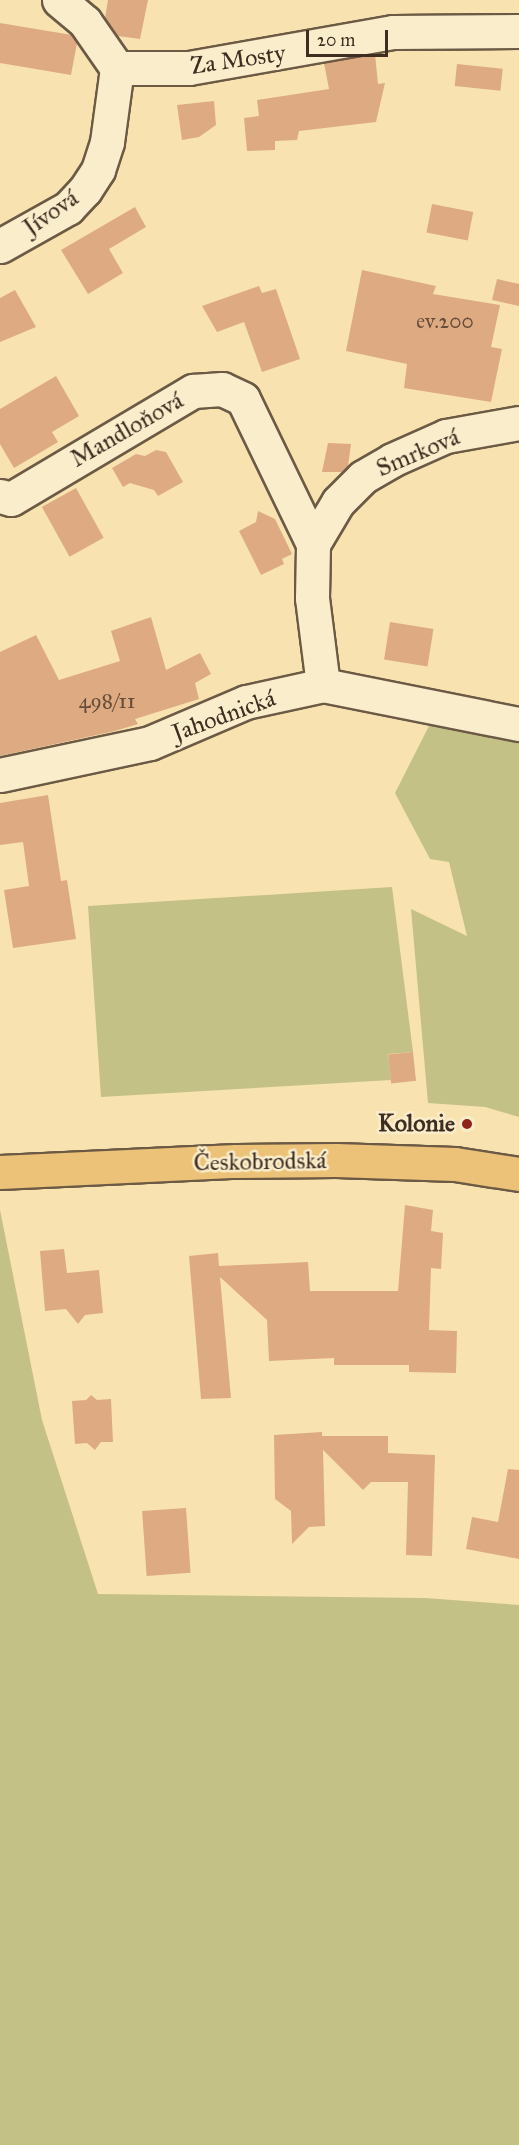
<!DOCTYPE html>
<meta charset="utf-8">
<style>
body{margin:0}
#map{position:relative;width:519px;height:2145px;overflow:hidden;background:#f8e3b0;font-family:"IM FELL Great Primer",serif}
div>[style]{position:absolute}
.green>*{inset:0;background:#c4c186}
.building>*{inset:0;background:#deaa82;transform-origin:0 0}
.roads{filter:drop-shadow(2px 0 #6c5a45) drop-shadow(-2px 0 #6c5a45) drop-shadow(0 2px #6c5a45) drop-shadow(0 -2px #6c5a45)}
.minor>*{height:33px;margin:-16.5px;padding:0 16.5px;transform-origin:16.5px;border-radius:16.5px;background:#faedcc}
.major>*{height:33px;margin:-16.5px;padding:0 16.5px;transform-origin:16.5px;border-radius:16.5px;background:#ecc278}
.dots>*{width:16px;height:16px;translate:-50% -50%;box-sizing:border-box;border:3px solid #faedcc;border-radius:50%}
span{translate:-50% -50%;white-space:nowrap;text-align:center;line-height:1.15;-webkit-text-stroke:5px #faedcc;paint-order:stroke}
.number-label{font-size:21px;color:#664c39}
.number-label span{-webkit-text-stroke-width:0}
.street-label{font-size:24px;color:#3e2d21}
.poi-label{font-size:24px;color:#3e2d21;font-weight:700}
.right{translate:-100% -50%;text-align:right}
.scale{position:absolute;left:306px;top:30px;width:82px;height:27px;box-sizing:border-box;border:3px solid #3e2d21;border-top:0;padding-left:8px;font-size:18px;line-height:21px;white-space:nowrap;color:#3e2d21;-webkit-text-stroke:4px #faedcc;paint-order:stroke}
</style>
<div id="map">
<div class="green">
<i style="clip-path:polygon(432px 720px,519px 738px,519px 1117px,485px 1107px,428px 1103px,411px 909px,467px 936px,449px 862px,430px 859px,395px 793px)"></i>
<i style="clip-path:polygon(392px 887px,413px 1052px,388px 1054px,391px 1080px,101px 1097px,88px 906px)"></i>
<i style="clip-path:polygon(0 1210px,42px 1420px,98px 1594px,425px 1598px,519px 1605px,519px 2145px,0 2145px)"></i>
</div>
<div class="building">
<i style="clip-path:polygon(108px 0,148px 0,140px 39px,118px 36px,105px 18px)"></i>
<i style="clip-path:polygon(0 23px,72px 35px,77px 43px,71px 75px,0 63px)"></i>
<i style="clip-path:polygon(375px 54px,378px 84px,385px 83px,376px 122px,299px 131px,297px 140px,275px 141px,275px 150px,247px 151px,244px 118px,259px 116px,257px 100px,329px 89px,324px 63px)"></i>
<i style="left:457px;top:64px;width:46px;height:22px;rotate:6deg"></i>
<i style="clip-path:polygon(214px 101px,216px 125px,199px 137px,182px 140px,177px 105px)"></i>
<i style="left:432px;top:204px;width:42px;height:29px;rotate:11deg"></i>
<i style="clip-path:polygon(135px 207px,146px 227px,109px 249px,123px 273px,88px 294px,61px 250px)"></i>
<i style="clip-path:polygon(362px 270px,436px 286px,433px 294px,500px 305px,491px 347px,502px 349px,491px 402px,404px 388px,407px 364px,346px 351px)"></i>
<i style="clip-path:polygon(497px 279px,519px 284px,519px 306px,492px 300px)"></i>
<i style="clip-path:polygon(259px 286px,262px 293px,276px 289px,300px 359px,262px 372px,244px 322px,217px 332px,202px 306px)"></i>
<i style="clip-path:polygon(15px 290px,36px 327px,0 342px,0 298px)"></i>
<i style="clip-path:polygon(56px 376px,79px 416px,52px 432px,58px 442px,14px 468px,0 444px,0 409px)"></i>
<i style="clip-path:polygon(328px 443px,351px 444px,348px 466px,342px 472px,322px 472px)"></i>
<i style="clip-path:polygon(156px 450px,166px 452px,183px 482px,158px 496px,154px 490px,130px 483px,123px 487px,112px 468px,136px 454px,145px 456px)"></i>
<i style="left:76px;top:488px;width:57px;height:39px;rotate:61deg"></i>
<i style="clip-path:polygon(258px 511px,275px 519px,292px 554px,282px 559px,284px 564px,261px 575px,239px 531px,256px 522px)"></i>
<i style="clip-path:polygon(151px 617px,166px 670px,200px 653px,211px 674px,195px 683px,199px 699px,135px 719px,138px 724px,115px 731px,0 756px,0 652px,36px 635px,59px 680px,120px 661px,111px 631px)"></i>
<i style="left:390px;top:622px;width:44px;height:38px;rotate:9deg"></i>
<i style="clip-path:polygon(48px 795px,61px 881px,67px 880px,76px 939px,13px 948px,4px 890px,29px 886px,23px 842px,0 845px,0 803px)"></i>
<i style="left:413px;top:1052px;width:29px;height:25px;rotate:84deg"></i>
<i style="clip-path:polygon(405px 1205px,433px 1210px,431px 1231px,443px 1233px,441px 1269px,431px 1268px,429px 1330px,457px 1331px,456px 1373px,409px 1372px,409px 1365px,334px 1365px,334px 1358px,269px 1361px,267px 1320px,220px 1277px,231px 1398px,201px 1399px,189px 1256px,218px 1253px,219px 1266px,308px 1262px,310px 1291px,398px 1291px)"></i>
<i style="clip-path:polygon(64px 1249px,67px 1273px,99px 1270px,103px 1313px,85px 1315px,78px 1324px,66px 1309px,45px 1311px,40px 1251px)"></i>
<i style="clip-path:polygon(91px 1395px,97px 1400px,111px 1399px,113px 1442px,101px 1442px,95px 1450px,87px 1443px,75px 1444px,72px 1401px,86px 1400px)"></i>
<i style="clip-path:polygon(322px 1432px,322px 1436px,388px 1436px,388px 1453px,435px 1455px,432px 1556px,406px 1555px,408px 1482px,371px 1482px,363px 1490px,323px 1450px,325px 1526px,309px 1527px,292px 1544px,291px 1511px,275px 1499px,274px 1435px)"></i>
<i style="clip-path:polygon(508px 1469px,519px 1470px,519px 1559px,466px 1549px,472px 1517px,498px 1522px)"></i>
<i style="left:186px;top:1508px;width:65px;height:44px;rotate:86deg"></i>
</div>
<div class="roads">
<div class="minor">
<i style="left:59px;top:0;width:34px;rotate:40deg"></i>
<i style="left:85px;top:22px;width:56px;rotate:55.2deg"></i>
<i style="left:117px;top:68px;width:72px"></i>
<i style="left:189px;top:68px;width:207px;rotate:-10deg"></i>
<i style="left:393px;top:32px;width:126px;rotate:-0.5deg"></i>
<i style="left:0;top:246px;width:78px;rotate:-29.2deg"></i>
<i style="left:68px;top:208px;width:25px;rotate:-47deg"></i>
<i style="left:85px;top:190px;width:24px;rotate:-57deg"></i>
<i style="left:98px;top:170px;width:29px;rotate:-72deg"></i>
<i style="left:107px;top:142px;width:75px;rotate:-82.3deg"></i>
<i style="left:0;top:496px;width:11px;rotate:15deg"></i>
<i style="left:11px;top:499px;width:212px;rotate:-30.7deg"></i>
<i style="left:193px;top:391px;width:29px;rotate:-4deg"></i>
<i style="left:222px;top:389px;width:23px;rotate:25deg"></i>
<i style="left:243px;top:399px;width:161px;rotate:64.2deg"></i>
<i style="left:323px;top:685px;width:88px;rotate:-97.2deg"></i>
<i style="left:312px;top:598px;width:54px;rotate:-88.9deg"></i>
<i style="left:313px;top:544px;width:49px;rotate:-59.2deg"></i>
<i style="left:338px;top:502px;width:35px;rotate:-45deg"></i>
<i style="left:363px;top:477px;width:34px;rotate:-30deg"></i>
<i style="left:392px;top:460px;width:59px;rotate:-24deg"></i>
<i style="left:446px;top:436px;width:74px;rotate:-10.1deg"></i>
<i style="left:0;top:775px;width:153px;rotate:-12deg"></i>
<i style="left:150px;top:743px;width:104px;rotate:-23.1deg"></i>
<i style="left:246px;top:702px;width:79px;rotate:-12.4deg"></i>
<i style="left:323px;top:685px;width:200px;rotate:11.3deg"></i>
</div>
<div class="major">
<i style="left:0;top:1172px;width:236px;rotate:-2.7deg"></i>
<i style="left:236px;top:1161px;width:100px;rotate:-0.6deg"></i>
<i style="left:336px;top:1160px;width:119px;rotate:1.9deg"></i>
<i style="left:455px;top:1164px;width:65px;rotate:8.9deg"></i>
</div>
</div>
<div class="dots">
<i style="left:467px;top:1124px;background:#8f2418"></i>
</div>
<div class="number-label">
<span style="left:445px;top:321px">ev.200</span>
<span style="left:107px;top:701px">498/11</span>
</div>
<div class="street-label">
<span style="left:238px;top:60px;rotate:-8deg">Za Mosty</span>
<span style="left:51px;top:213px;rotate:-35deg">Jívová</span>
<span style="left:127px;top:430px;rotate:-30deg">Mandloňová</span>
<span style="left:418px;top:453px;rotate:-23deg">Smrková</span>
<span style="left:224px;top:716px;rotate:-20deg">Jahodnická</span>
<span style="left:260px;top:1162px;rotate:-1deg">Českobrodská</span>
</div>
<div class="poi-label">
<span class="right" style="left:455px;top:1124px">Kolonie</span>
</div>
<div class="scale">20 m</div>
</div>
